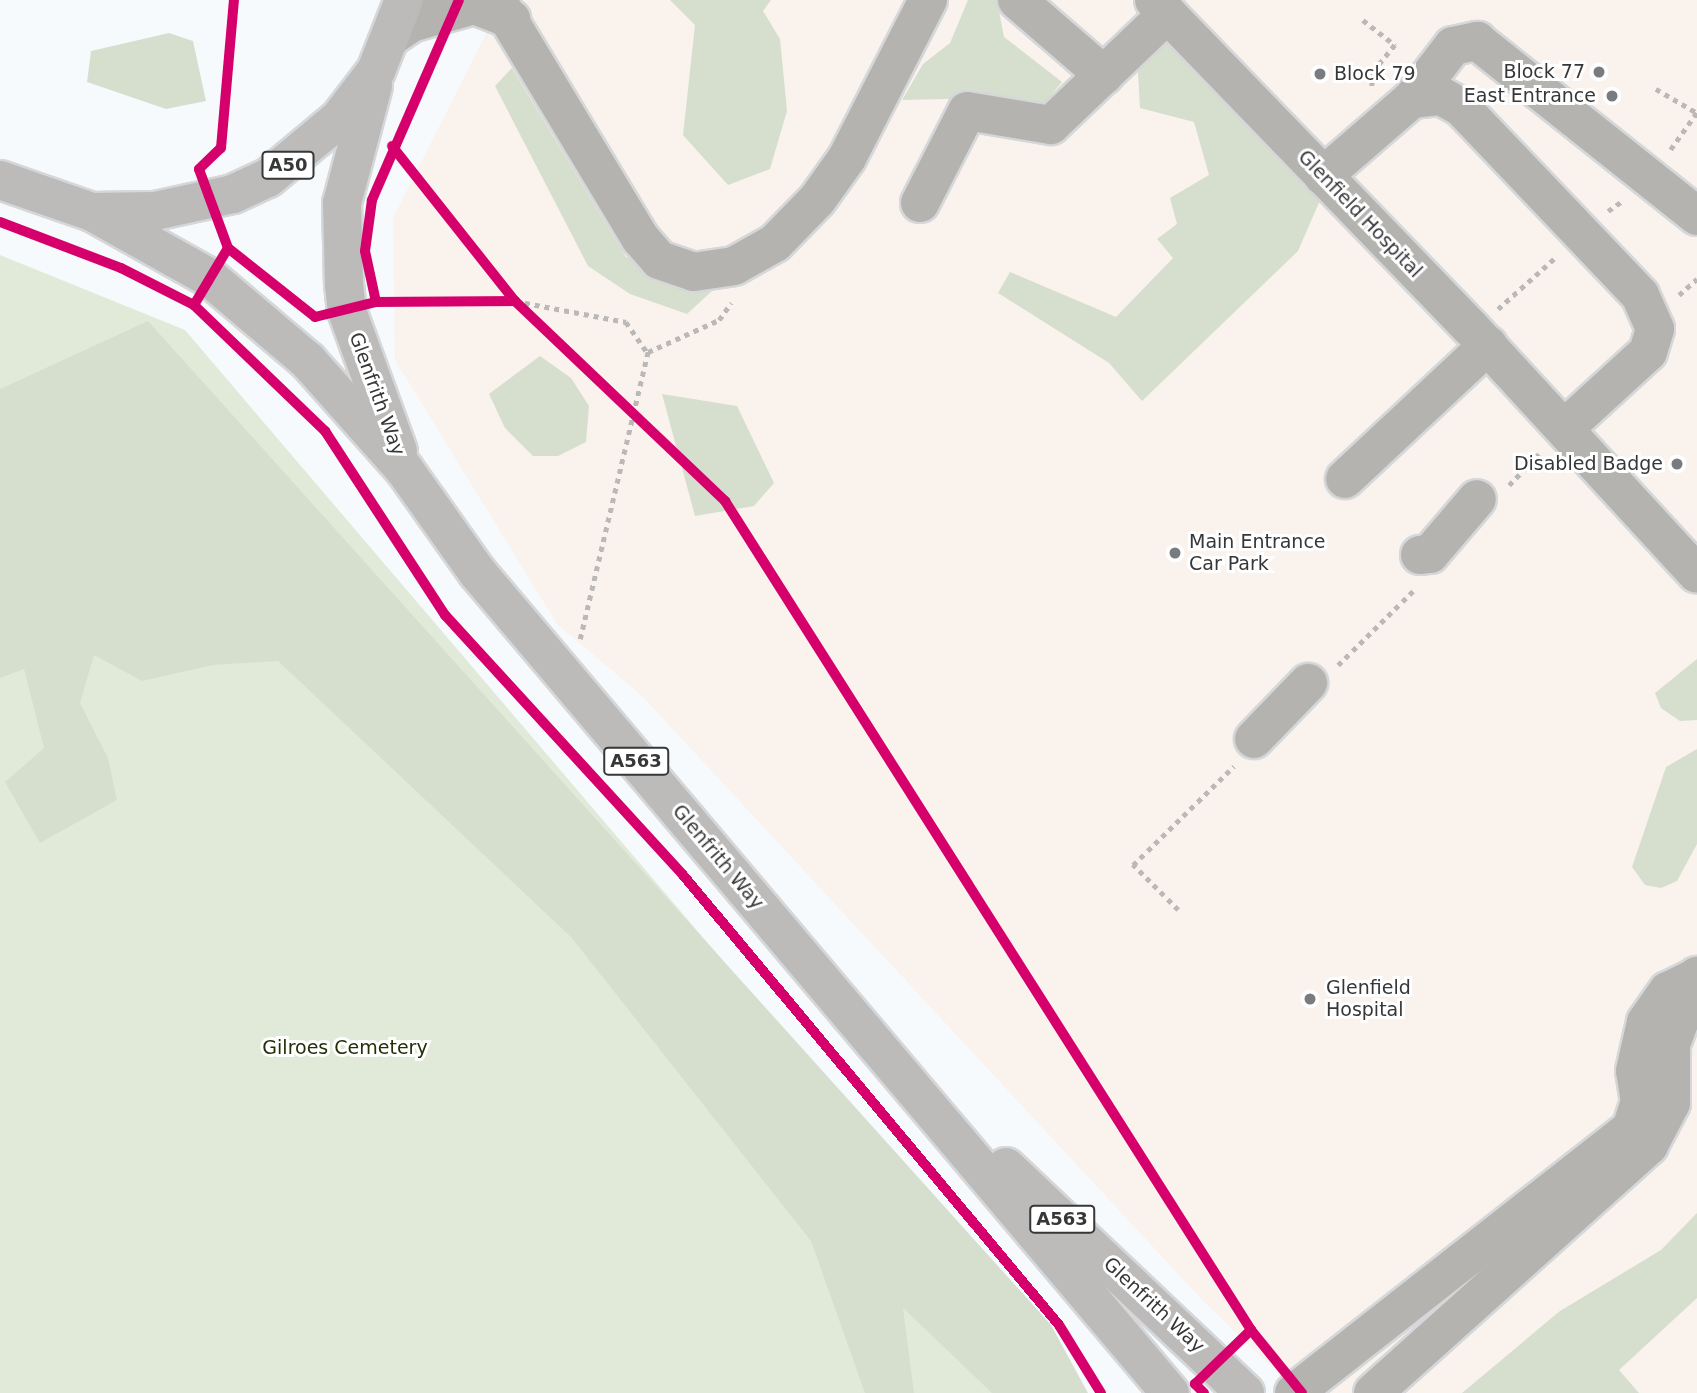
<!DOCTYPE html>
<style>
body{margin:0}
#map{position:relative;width:1697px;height:1393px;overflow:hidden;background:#f7fafd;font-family:"DejaVu Sans",sans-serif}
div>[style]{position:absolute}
.medical>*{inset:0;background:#faf2ed}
.green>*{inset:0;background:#e1ead9}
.forest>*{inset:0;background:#d6dfcd}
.path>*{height:4.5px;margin-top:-2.25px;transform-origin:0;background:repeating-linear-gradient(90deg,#bab9b7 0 5px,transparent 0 10px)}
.roads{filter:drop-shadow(2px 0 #d5d7d9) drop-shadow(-2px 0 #d5d7d9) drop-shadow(0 2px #d5d7d9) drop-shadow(0 -2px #d5d7d9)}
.minor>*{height:38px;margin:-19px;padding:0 19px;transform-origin:19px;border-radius:19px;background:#b5b3b0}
.highway>*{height:38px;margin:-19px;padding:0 19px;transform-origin:19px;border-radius:19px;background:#bcbbb9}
.cycleway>*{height:10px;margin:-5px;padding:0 5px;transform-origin:5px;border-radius:5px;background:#d6006c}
.dots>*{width:19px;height:19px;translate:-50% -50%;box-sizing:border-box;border:4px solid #fff;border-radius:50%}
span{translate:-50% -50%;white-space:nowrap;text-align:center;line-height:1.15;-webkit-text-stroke:6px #fff;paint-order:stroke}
.shield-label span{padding:2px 5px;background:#fff;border:2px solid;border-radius:5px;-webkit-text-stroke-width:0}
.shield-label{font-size:18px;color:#363739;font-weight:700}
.poi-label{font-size:19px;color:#363739}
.right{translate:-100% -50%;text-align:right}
.left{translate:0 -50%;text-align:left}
.street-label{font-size:19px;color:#363739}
.park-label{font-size:19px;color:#233007}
</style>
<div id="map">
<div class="medical">
<i style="clip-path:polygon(503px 0,1697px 0,1697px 1393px,1299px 1393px,1204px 1302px,642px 696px,557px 624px,395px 360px,393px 218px)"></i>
</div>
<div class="green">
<i style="clip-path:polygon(0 255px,185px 330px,1008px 1295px,1068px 1393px,0 1393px)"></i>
</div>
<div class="forest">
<i style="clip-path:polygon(670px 0,771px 0,763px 11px,780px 39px,787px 111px,770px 169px,728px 185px,683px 135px,695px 25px)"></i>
<i style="clip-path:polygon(968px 0,997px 0,1004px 37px,1062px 82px,1034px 115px,987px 98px,902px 100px,923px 64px,950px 43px)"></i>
<i style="clip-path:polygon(169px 33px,193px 41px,206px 101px,166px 109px,87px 82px,91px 51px)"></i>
<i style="clip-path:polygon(1169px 37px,1321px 198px,1298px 251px,1142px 401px,1109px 363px,998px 293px,1010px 272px,1116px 317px,1173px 258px,1157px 239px,1177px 224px,1170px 198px,1209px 175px,1194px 122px,1140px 108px,1137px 56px)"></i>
<i style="clip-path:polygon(512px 68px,626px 257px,713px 290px,687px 314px,630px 294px,588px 266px,495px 86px)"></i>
<i style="clip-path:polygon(148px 321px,1051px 1325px,1088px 1393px,992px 1393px,903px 1308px,914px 1393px,865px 1393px,811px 1241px,571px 937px,278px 661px,213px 665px,142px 681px,94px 655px,80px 703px,108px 758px,117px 800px,40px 843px,5px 782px,44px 748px,24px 669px,0 678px,0 389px)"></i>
<i style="clip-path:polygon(540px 356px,571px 378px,589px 406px,586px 442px,558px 456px,533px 456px,505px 428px,489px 394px)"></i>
<i style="clip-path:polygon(662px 394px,737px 406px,774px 483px,754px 506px,695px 516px)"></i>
<i style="clip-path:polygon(1697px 659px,1697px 720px,1680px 721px,1661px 708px,1655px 693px)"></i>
<i style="clip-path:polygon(1697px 749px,1697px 844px,1677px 881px,1661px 888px,1645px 885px,1632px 867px,1666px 767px)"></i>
<i style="clip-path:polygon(1697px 1213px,1697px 1298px,1619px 1370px,1639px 1393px,1462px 1393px,1560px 1311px,1661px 1250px)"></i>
</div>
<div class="path">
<i style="left:1363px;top:20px;width:41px;rotate:38deg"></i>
<i style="left:1395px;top:45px;width:33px;rotate:129deg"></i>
<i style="left:1374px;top:71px;width:15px;rotate:98deg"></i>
<i style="left:1656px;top:89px;width:48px;rotate:30.3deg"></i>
<i style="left:1697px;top:113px;width:47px;rotate:125.4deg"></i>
<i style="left:1608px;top:211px;width:19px;rotate:-35deg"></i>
<i style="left:1679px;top:295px;width:24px;rotate:-42deg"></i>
<i style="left:515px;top:301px;width:113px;rotate:10.7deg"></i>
<i style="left:626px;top:322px;width:37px;rotate:55deg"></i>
<i style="left:1498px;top:309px;width:79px;rotate:-41.9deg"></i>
<i style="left:1509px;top:485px;width:43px;rotate:-45.9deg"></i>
<i style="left:580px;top:639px;width:295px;rotate:-76.7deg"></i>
<i style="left:648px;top:352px;width:78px;rotate:-24.3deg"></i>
<i style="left:719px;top:320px;width:21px;rotate:-55deg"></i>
<i style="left:1338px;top:665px;width:107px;rotate:-44.6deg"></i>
<i style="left:1178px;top:910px;width:64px;rotate:-135deg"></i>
<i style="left:1133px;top:865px;width:141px;rotate:-44.4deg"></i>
</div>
<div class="roads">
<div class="minor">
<i style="left:497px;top:0;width:278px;rotate:59deg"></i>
<i style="left:640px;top:238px;width:29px;rotate:49deg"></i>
<i style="left:659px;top:260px;width:37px;rotate:19deg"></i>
<i style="left:694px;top:272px;width:40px;rotate:-8.5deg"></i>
<i style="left:734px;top:266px;width:47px;rotate:-29.3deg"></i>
<i style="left:775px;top:243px;width:60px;rotate:-45.7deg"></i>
<i style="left:817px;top:200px;width:52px;rotate:-54.5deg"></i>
<i style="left:847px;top:158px;width:178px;rotate:-62.9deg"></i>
<i style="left:1017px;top:0;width:115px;rotate:40.8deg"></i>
<i style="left:1154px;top:0;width:455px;rotate:46deg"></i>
<i style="left:1470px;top:327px;width:335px;rotate:47.4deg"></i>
<i style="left:392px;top:36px;width:23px;rotate:-34deg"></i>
<i style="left:411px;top:23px;width:66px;rotate:-15.9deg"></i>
<i style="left:474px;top:5px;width:40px;rotate:21deg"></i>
<i style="left:1412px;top:99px;width:29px;rotate:-6deg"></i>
<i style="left:1441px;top:96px;width:23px;rotate:29deg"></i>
<i style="left:1461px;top:107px;width:260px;rotate:46.4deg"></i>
<i style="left:1640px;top:295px;width:37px;rotate:66deg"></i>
<i style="left:1655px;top:329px;width:24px;rotate:107deg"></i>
<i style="left:1648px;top:352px;width:113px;rotate:137.5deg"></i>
<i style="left:1323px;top:176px;width:118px;rotate:-40.9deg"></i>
<i style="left:1412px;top:99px;width:67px;rotate:-52.3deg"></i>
<i style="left:1453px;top:46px;width:25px;rotate:-12deg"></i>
<i style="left:1477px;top:41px;width:281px;rotate:38.5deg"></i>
<i style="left:920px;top:203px;width:103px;rotate:-62.9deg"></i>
<i style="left:967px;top:111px;width:85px;rotate:9.5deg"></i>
<i style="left:1051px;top:125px;width:161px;rotate:-43.7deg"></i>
<i style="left:1345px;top:479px;width:196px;rotate:-43.1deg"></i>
<i style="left:1420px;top:555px;width:10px;rotate:-6deg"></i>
<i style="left:1430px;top:554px;width:72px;rotate:-49.5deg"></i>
<i style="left:1254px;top:739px;width:78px;rotate:-46deg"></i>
<i style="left:1294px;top:1393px;width:428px;rotate:-38.1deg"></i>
<i style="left:1631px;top:1129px;width:28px;rotate:-72deg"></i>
<i style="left:1640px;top:1102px;width:31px;rotate:-99deg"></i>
<i style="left:1635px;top:1071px;width:50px;rotate:-77.3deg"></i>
<i style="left:1646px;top:1022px;width:38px;rotate:-55deg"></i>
<i style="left:1668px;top:991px;width:30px;rotate:-26deg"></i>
<i style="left:1373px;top:1393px;width:371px;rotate:-41.9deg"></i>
<i style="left:1649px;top:1145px;width:47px;rotate:-62.4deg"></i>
<i style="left:1671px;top:1103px;width:59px;rotate:-90deg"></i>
<i style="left:1671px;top:1044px;width:73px;rotate:-69.1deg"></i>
</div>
<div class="highway">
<i style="left:373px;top:86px;width:121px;rotate:104.8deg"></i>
<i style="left:342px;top:203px;width:81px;rotate:88.6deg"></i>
<i style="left:344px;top:284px;width:27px;rotate:84deg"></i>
<i style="left:347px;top:311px;width:149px;rotate:70deg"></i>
<i style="left:0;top:180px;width:97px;rotate:19.2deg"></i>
<i style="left:92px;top:212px;width:63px;rotate:-0.9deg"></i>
<i style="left:155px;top:211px;width:80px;rotate:-12.3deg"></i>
<i style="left:233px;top:194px;width:38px;rotate:-25deg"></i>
<i style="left:268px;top:178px;width:92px;rotate:-39.7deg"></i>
<i style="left:339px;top:119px;width:61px;rotate:-52.4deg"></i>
<i style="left:376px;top:71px;width:76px;rotate:-68.5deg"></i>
<i style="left:92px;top:212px;width:135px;rotate:29.2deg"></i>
<i style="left:210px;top:278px;width:128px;rotate:40.3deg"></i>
<i style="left:308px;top:361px;width:144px;rotate:48.4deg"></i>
<i style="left:404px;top:469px;width:126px;rotate:54.7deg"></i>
<i style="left:477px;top:572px;width:1074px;rotate:49.83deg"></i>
<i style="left:1006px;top:1167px;width:329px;rotate:43.4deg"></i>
</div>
</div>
<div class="cycleway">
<i style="left:392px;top:146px;width:198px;rotate:51.6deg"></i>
<i style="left:515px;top:301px;width:290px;rotate:43.6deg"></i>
<i style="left:725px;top:501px;width:982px;rotate:57.6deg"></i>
<i style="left:1251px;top:1330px;width:81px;rotate:51deg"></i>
<i style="left:0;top:222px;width:129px;rotate:20.8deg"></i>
<i style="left:121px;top:268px;width:82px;rotate:26.9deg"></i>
<i style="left:194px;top:305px;width:66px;rotate:-59.2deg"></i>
<i style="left:228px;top:248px;width:111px;rotate:38.4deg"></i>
<i style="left:315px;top:317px;width:63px;rotate:-13.8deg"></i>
<i style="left:376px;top:302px;width:52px;rotate:-102.2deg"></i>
<i style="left:365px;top:251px;width:51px;rotate:-82.2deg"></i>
<i style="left:372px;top:200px;width:218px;rotate:-66.5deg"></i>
<i style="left:228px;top:248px;width:84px;rotate:-110.2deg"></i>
<i style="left:199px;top:169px;width:30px;rotate:-44deg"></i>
<i style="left:221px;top:148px;width:149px;rotate:-85deg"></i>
<i style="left:376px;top:302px;width:139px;rotate:-0.4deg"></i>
<i style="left:194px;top:305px;width:182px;rotate:43.9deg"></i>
<i style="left:325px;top:431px;width:220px;rotate:56.9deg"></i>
<i style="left:445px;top:615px;width:352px;rotate:47.5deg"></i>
<i style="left:683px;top:875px;width:586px;rotate:50.12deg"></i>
<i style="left:1059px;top:1325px;width:80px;rotate:58.3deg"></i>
<i style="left:1204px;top:1393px;width:13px;rotate:-135deg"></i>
<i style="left:1195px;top:1384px;width:78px;rotate:-44deg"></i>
</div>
<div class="dots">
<i style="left:1599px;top:72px;background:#7a7b7e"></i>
<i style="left:1320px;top:74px;background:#7a7b7e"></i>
<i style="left:1612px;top:96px;background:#7a7b7e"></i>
<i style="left:1677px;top:464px;background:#7a7b7e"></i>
<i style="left:1175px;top:553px;background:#7a7b7e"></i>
<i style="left:1310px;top:999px;background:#7a7b7e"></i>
</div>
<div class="shield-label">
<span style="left:288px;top:165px">A50</span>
<span style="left:636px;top:761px">A563</span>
<span style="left:1062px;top:1219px">A563</span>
</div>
<div class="poi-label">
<span class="right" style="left:1585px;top:72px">Block 77</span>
<span class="left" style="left:1334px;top:74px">Block 79</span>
<span class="right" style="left:1596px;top:96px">East Entrance</span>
<span class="right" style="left:1663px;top:464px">Disabled Badge</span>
<span class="left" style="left:1189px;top:553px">Main Entrance<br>Car Park</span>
<span class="left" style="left:1326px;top:999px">Glenfield<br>Hospital</span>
</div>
<div class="street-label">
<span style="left:1360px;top:214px;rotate:46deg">Glenfield Hospital</span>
<span style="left:377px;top:394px;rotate:70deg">Glenfrith Way</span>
<span style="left:718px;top:857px;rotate:50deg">Glenfrith Way</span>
<span style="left:1154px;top:1305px;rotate:43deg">Glenfrith Way</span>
</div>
<div class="park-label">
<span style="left:345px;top:1048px">Gilroes Cemetery</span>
</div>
</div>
